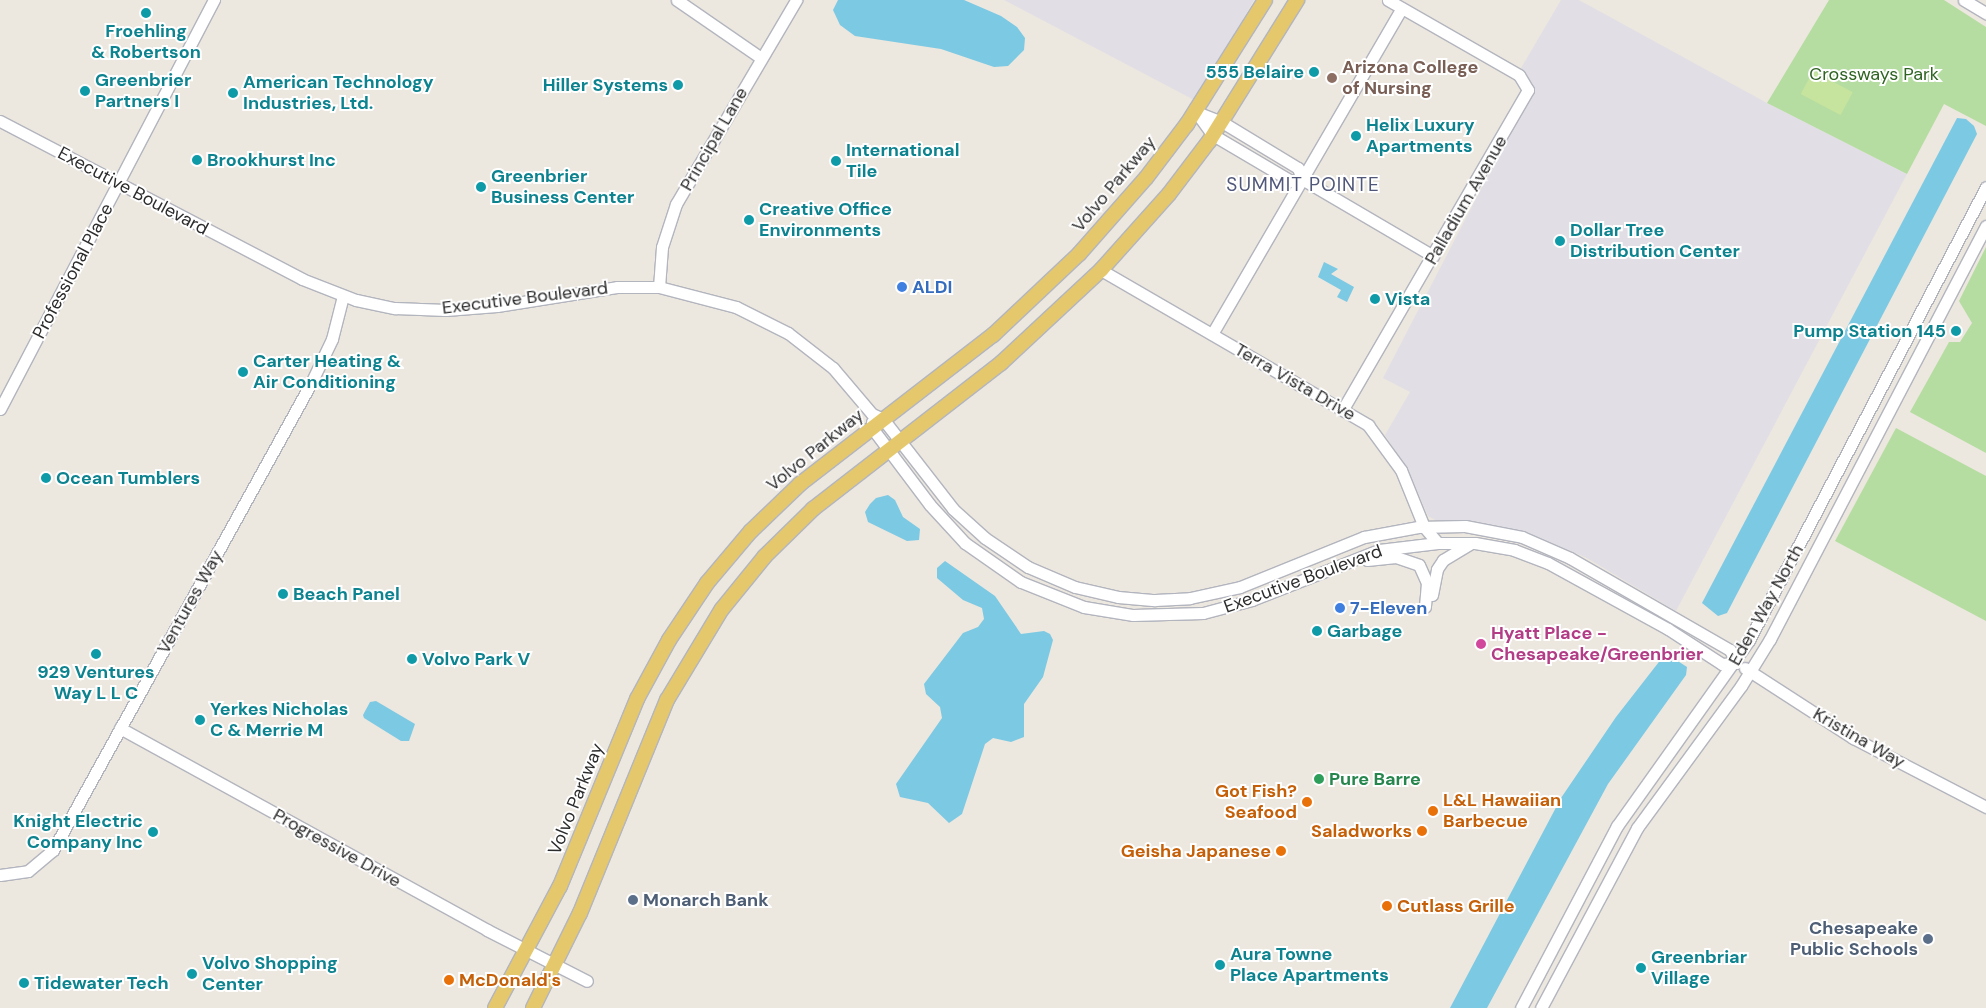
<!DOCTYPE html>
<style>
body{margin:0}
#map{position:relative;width:1986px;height:1008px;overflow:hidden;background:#ece7df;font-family:"DM Sans",sans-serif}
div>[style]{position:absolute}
.industrial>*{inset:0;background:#e1dfe5}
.green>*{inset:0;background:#b6dda1}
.pitch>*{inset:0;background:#c6e49e;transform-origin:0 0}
.water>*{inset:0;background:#7cc9e4}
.roads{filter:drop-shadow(1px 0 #b3b5be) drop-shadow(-1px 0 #b3b5be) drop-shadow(0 1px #b3b5be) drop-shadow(0 -1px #b3b5be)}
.minor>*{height:11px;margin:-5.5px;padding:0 5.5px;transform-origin:5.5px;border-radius:5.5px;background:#fff}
.major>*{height:14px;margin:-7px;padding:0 7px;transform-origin:7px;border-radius:7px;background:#e5c86c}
.dots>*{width:14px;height:14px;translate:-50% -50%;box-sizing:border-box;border:2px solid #fff;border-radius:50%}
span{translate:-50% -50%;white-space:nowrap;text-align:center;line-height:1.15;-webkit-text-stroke:4px #fff;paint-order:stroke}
.culture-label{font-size:18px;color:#0d838f;font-weight:700}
.right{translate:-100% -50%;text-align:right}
.left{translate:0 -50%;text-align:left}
.education-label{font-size:18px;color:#785e54;font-weight:700}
.park-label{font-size:18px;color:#2f6321}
.street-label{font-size:18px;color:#2c2c2c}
.shop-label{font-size:18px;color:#366cbe;font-weight:700}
.hotel-label{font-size:18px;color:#b23c85;font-weight:700}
.leisure-label{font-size:18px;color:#27864d;font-weight:700}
.food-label{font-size:18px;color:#c56008;font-weight:700}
.service-label{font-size:18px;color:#4e5e75;font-weight:700}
.neighbourhood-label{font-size:19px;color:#505779;letter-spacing:1px}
</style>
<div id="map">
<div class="industrial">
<i style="clip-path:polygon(1004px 0,1254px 0,1196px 101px)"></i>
<i style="clip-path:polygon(1561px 0,1579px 0,1767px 103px,1907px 174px,1676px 611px,1585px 557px,1538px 538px,1437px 521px,1428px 516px,1409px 473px,1385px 435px,1410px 392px,1383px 378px,1533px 89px,1521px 68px)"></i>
</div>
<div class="green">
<i style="clip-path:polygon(1829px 0,1944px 0,1986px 27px,1986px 126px,1944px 104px,1907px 174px,1767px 103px)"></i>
<i style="clip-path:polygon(1986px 247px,1986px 453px,1910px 412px,1949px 342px,1960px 342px,1972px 323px,1959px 301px)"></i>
<i style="clip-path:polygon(1896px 428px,1986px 476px,1986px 621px,1835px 541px)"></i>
</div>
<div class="pitch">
<i style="left:1813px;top:71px;width:45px;height:26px;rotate:28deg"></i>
</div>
<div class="water">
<i style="clip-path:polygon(838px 0,964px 0,1001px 16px,1017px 27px,1025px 38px,1024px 50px,1008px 66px,994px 67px,941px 49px,855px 36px,840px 25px,833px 10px)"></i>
<i style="clip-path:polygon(1957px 118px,1966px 119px,1974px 126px,1977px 134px,1727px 613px,1718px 616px,1702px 603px)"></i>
<i style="clip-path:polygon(1324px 262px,1338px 269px,1331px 274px,1354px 287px,1347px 302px,1337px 297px,1341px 290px,1318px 277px)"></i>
<i style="clip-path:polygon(888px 495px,895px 500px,903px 517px,920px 529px,919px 540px,907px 541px,868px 522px,865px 512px,870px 504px,876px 498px)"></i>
<i style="clip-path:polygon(945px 561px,995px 596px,1021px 634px,1044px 631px,1050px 634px,1053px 640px,1043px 677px,1024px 704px,1024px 737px,1011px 742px,993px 738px,985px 744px,962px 814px,949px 823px,928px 803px,900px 797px,896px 784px,942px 718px,940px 707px,926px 694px,924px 684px,963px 633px,978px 627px,984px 619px,982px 608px,963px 600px,937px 578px,937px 568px)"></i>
<i style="clip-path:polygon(1670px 656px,1687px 667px,1686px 675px,1608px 784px,1487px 1008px,1450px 1008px,1561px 798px,1616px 717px,1662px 658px)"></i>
<i style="clip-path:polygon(376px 701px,415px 724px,409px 741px,401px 741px,364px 718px,363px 715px,370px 702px)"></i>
</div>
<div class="roads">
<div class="minor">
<i style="left:677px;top:0;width:102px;rotate:34.6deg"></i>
<i style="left:1964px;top:0;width:26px;rotate:31deg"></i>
<i style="left:1196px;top:112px;width:29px;rotate:54deg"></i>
<i style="left:1213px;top:135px;width:91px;rotate:30.5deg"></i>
<i style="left:1291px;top:181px;width:11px;rotate:-10deg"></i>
<i style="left:1302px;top:179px;width:152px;rotate:30.4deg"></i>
<i style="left:1196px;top:112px;width:28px;rotate:21deg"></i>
<i style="left:1222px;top:122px;width:89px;rotate:31.2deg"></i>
<i style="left:1298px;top:168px;width:12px;rotate:70deg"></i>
<i style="left:0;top:121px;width:341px;rotate:27.6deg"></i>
<i style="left:302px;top:279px;width:58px;rotate:21.3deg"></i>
<i style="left:356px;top:300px;width:40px;rotate:12deg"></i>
<i style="left:395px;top:308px;width:51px;rotate:2.2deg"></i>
<i style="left:446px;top:310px;width:51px;rotate:-4.5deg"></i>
<i style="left:497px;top:306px;width:121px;rotate:-9deg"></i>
<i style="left:617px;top:287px;width:42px"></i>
<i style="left:659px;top:287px;width:80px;rotate:14.6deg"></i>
<i style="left:736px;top:307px;width:58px;rotate:26.6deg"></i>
<i style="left:788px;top:333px;width:57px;rotate:37.9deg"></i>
<i style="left:833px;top:368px;width:60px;rotate:49.7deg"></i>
<i style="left:872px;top:414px;width:12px;rotate:24deg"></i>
<i style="left:883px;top:419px;width:114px;rotate:52.1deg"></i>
<i style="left:953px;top:509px;width:43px;rotate:42.2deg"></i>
<i style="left:985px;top:538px;width:52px;rotate:34deg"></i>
<i style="left:1028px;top:567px;width:51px;rotate:23.1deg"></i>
<i style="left:1075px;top:587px;width:44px;rotate:13.1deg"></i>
<i style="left:1118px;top:597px;width:37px;rotate:5deg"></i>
<i style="left:1155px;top:600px;width:35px;rotate:-3deg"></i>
<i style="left:1190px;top:598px;width:51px;rotate:-12.4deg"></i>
<i style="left:1240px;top:587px;width:134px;rotate:-22deg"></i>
<i style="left:1364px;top:537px;width:55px;rotate:-10.5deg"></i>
<i style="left:1418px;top:527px;width:47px;rotate:-1.2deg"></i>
<i style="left:1465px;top:526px;width:58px;rotate:10.9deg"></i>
<i style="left:1522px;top:537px;width:52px;rotate:23.6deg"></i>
<i style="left:1570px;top:558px;width:185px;rotate:29.9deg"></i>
<i style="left:1730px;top:650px;width:14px;rotate:65deg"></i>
<i style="left:1101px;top:270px;width:309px;rotate:30.1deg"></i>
<i style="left:1368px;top:425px;width:56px;rotate:53.7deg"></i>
<i style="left:1401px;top:470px;width:61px;rotate:68deg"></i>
<i style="left:1424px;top:527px;width:21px;rotate:49deg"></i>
<i style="left:659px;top:287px;width:40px;rotate:-85.7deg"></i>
<i style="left:662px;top:247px;width:45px;rotate:-72deg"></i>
<i style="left:676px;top:204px;width:237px;rotate:-59.5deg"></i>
<i style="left:1212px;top:334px;width:377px;rotate:-59.8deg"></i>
<i style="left:0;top:409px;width:462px;rotate:-62.4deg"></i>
<i style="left:1343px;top:409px;width:369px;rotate:-59.9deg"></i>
<i style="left:1528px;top:90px;width:17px;rotate:-121deg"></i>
<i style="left:1519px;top:75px;width:151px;rotate:-150.2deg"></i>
<i style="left:872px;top:422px;width:6px;rotate:90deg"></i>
<i style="left:872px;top:428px;width:96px;rotate:53deg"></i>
<i style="left:930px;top:505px;width:52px;rotate:47.4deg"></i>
<i style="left:965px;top:543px;width:68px;rotate:34.9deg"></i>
<i style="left:1021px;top:582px;width:68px;rotate:21.6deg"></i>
<i style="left:1084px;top:607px;width:50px;rotate:9.3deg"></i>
<i style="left:1133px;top:615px;width:70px;rotate:-1.6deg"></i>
<i style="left:1203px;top:613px;width:51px;rotate:-14.9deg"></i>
<i style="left:1252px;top:600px;width:136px;rotate:-21.5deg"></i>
<i style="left:1379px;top:550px;width:59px;rotate:-6.8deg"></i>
<i style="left:1438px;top:543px;width:37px"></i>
<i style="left:1475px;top:543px;width:40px;rotate:10deg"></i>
<i style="left:1514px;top:550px;width:36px;rotate:21deg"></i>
<i style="left:1548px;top:563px;width:137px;rotate:28.8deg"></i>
<i style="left:1668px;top:629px;width:64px;rotate:32.9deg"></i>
<i style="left:1722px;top:664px;width:14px;rotate:-4deg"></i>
<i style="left:1367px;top:560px;width:29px;rotate:-6deg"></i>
<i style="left:1396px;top:557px;width:24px;rotate:19deg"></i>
<i style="left:1419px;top:565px;width:20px;rotate:66deg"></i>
<i style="left:1427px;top:583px;width:24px;rotate:95deg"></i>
<i style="left:1432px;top:595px;width:26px;rotate:-79deg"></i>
<i style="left:1437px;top:569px;width:11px;rotate:-56deg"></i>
<i style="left:1443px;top:560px;width:31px;rotate:-31deg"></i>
<i style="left:1745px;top:668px;width:129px;rotate:32.9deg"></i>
<i style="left:1853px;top:738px;width:150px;rotate:27.4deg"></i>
<i style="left:120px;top:728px;width:419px;rotate:28.8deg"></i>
<i style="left:487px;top:930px;width:112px;rotate:27deg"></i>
<i style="left:0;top:875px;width:28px;rotate:-8deg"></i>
<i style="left:28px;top:871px;width:33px;rotate:-40deg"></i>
<i style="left:53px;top:850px;width:534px;rotate:-61.08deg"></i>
<i style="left:311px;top:383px;width:49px;rotate:-64.5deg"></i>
<i style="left:332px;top:339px;width:44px;rotate:-75.7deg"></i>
<i style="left:1521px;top:1008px;width:206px;rotate:-62.2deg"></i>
<i style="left:1617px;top:826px;width:228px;rotate:-54.6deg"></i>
<i style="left:1749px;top:640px;width:511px;rotate:-62.38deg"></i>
<i style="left:1541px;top:1008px;width:204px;rotate:-61.9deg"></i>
<i style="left:1637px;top:828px;width:176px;rotate:-53.8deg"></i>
<i style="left:1741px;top:686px;width:55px;rotate:-58.3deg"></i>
<i style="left:1770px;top:639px;width:466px;rotate:-62.4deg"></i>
</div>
<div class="major">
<i style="left:495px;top:1008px;width:138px;rotate:-62deg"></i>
<i style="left:560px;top:886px;width:202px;rotate:-67.6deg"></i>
<i style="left:637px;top:699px;width:67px;rotate:-61.5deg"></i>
<i style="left:669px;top:640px;width:69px;rotate:-56.3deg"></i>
<i style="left:707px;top:583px;width:68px;rotate:-49.8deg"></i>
<i style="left:751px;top:531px;width:68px;rotate:-43.8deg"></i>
<i style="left:800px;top:484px;width:244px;rotate:-37.7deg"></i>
<i style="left:993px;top:335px;width:118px;rotate:-43.3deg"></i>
<i style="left:1079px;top:254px;width:101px;rotate:-48.6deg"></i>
<i style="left:1146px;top:178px;width:68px;rotate:-52.8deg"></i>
<i style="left:1187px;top:124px;width:146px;rotate:-57.8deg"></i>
<i style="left:533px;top:1008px;width:106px;rotate:-63.7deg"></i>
<i style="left:580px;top:913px;width:230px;rotate:-67.8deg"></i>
<i style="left:667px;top:700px;width:106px;rotate:-58.9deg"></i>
<i style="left:722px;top:609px;width:68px;rotate:-50.9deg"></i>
<i style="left:765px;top:556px;width:67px;rotate:-44.4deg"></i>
<i style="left:813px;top:509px;width:238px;rotate:-37.8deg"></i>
<i style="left:1001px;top:363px;width:137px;rotate:-42.9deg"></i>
<i style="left:1101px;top:270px;width:102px;rotate:-48.2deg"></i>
<i style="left:1169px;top:194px;width:68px;rotate:-52.8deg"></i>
<i style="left:1210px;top:140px;width:165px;rotate:-58.1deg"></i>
</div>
</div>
<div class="dots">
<i style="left:146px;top:13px;background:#0f9aa8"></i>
<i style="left:1314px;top:72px;background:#0f9aa8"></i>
<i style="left:1332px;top:78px;background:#8d6e63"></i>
<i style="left:678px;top:85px;background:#0f9aa8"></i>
<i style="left:85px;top:91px;background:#0f9aa8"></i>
<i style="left:233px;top:93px;background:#0f9aa8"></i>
<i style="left:1356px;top:136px;background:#0f9aa8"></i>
<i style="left:197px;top:160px;background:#0f9aa8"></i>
<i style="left:836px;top:161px;background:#0f9aa8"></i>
<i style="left:481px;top:187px;background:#0f9aa8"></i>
<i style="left:749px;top:220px;background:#0f9aa8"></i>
<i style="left:1560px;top:241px;background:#0f9aa8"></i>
<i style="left:902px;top:287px;background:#3f7fe0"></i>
<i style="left:1375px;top:299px;background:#0f9aa8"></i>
<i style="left:1956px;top:331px;background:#0f9aa8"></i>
<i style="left:243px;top:372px;background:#0f9aa8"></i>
<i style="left:46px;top:478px;background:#0f9aa8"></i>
<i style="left:283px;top:594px;background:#0f9aa8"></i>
<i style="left:1340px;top:608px;background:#3f7fe0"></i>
<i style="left:1317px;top:631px;background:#0f9aa8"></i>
<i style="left:1481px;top:644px;background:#d1479c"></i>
<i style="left:96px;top:654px;background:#0f9aa8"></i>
<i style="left:412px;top:659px;background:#0f9aa8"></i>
<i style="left:200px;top:720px;background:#0f9aa8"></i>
<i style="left:1319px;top:779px;background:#2e9e5b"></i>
<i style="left:1307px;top:802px;background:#e8710a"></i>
<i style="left:1433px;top:811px;background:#e8710a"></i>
<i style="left:1422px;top:831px;background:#e8710a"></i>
<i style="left:153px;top:832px;background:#0f9aa8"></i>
<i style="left:1281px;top:851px;background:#e8710a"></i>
<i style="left:633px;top:900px;background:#5c6f8a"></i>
<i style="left:1387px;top:906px;background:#e8710a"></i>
<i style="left:1928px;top:939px;background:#5c6f8a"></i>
<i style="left:1220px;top:965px;background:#0f9aa8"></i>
<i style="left:1641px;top:968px;background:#0f9aa8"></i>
<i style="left:192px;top:974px;background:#0f9aa8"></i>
<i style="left:449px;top:980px;background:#e8710a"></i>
<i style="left:24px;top:983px;background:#0f9aa8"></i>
</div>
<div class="culture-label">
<span style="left:146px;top:42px">Froehling<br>&amp; Robertson</span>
<span class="right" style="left:1304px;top:72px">555 Belaire</span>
<span class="left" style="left:95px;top:91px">Greenbrier<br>Partners I</span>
<span class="left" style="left:243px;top:93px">American Technology<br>Industries, Ltd.</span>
<span class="right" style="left:668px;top:85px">Hiller Systems</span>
<span class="left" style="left:1366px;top:136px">Helix Luxury<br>Apartments</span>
<span class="left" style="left:846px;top:161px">International<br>Tile</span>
<span class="left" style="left:207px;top:160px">Brookhurst Inc</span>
<span class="left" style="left:491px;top:187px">Greenbrier<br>Business Center</span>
<span class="left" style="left:759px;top:220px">Creative Office<br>Environments</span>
<span class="left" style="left:1570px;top:241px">Dollar Tree<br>Distribution Center</span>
<span class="left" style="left:1385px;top:299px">Vista</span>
<span class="right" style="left:1946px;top:331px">Pump Station 145</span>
<span class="left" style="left:253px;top:372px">Carter Heating &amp;<br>Air Conditioning</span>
<span class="left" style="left:56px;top:478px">Ocean Tumblers</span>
<span class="left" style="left:293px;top:594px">Beach Panel</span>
<span class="left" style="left:1327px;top:631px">Garbage</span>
<span class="left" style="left:422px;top:659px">Volvo Park V</span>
<span style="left:96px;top:683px">929 Ventures<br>Way L L C</span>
<span class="left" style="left:210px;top:720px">Yerkes Nicholas<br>C &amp; Merrie M</span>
<span class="right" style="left:143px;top:832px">Knight Electric<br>Company Inc</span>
<span class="left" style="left:1230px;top:965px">Aura Towne<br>Place Apartments</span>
<span class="left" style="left:1651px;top:968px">Greenbriar<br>Village</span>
<span class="left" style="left:202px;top:974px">Volvo Shopping<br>Center</span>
<span class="left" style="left:34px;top:983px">Tidewater Tech</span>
</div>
<div class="education-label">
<span class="left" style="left:1342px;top:78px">Arizona College<br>of Nursing</span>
</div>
<div class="park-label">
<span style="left:1874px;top:74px">Crossways Park</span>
</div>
<div class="street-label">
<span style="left:714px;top:139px;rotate:-60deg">Principal Lane</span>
<span style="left:1114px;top:184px;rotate:-50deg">Volvo Parkway</span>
<span style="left:133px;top:191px;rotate:28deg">Executive Boulevard</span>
<span style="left:1466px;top:200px;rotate:-60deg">Palladium Avenue</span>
<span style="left:73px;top:271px;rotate:-62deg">Professional Place</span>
<span style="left:525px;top:298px;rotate:-7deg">Executive Boulevard</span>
<span style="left:1295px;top:382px;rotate:30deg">Terra Vista Drive</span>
<span style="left:815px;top:450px;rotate:-39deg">Volvo Parkway</span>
<span style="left:1303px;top:579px;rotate:-20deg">Executive Boulevard</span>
<span style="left:190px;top:602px;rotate:-61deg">Ventures Way</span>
<span style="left:1766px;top:605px;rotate:-61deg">Eden Way North</span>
<span style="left:1859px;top:738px;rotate:30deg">Kristina Way</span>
<span style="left:576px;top:799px;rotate:-68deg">Volvo Parkway</span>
<span style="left:337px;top:848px;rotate:29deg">Progressive Drive</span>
</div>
<div class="shop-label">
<span class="left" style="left:912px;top:287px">ALDI</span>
<span class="left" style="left:1350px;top:608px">7-Eleven</span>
</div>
<div class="hotel-label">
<span class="left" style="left:1491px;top:644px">Hyatt Place -<br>Chesapeake/Greenbrier</span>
</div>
<div class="leisure-label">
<span class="left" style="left:1329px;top:779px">Pure Barre</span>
</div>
<div class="food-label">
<span class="right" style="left:1297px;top:802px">Got Fish?<br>Seafood</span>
<span class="left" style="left:1443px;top:811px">L&amp;L Hawaiian<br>Barbecue</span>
<span class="right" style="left:1412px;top:831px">Saladworks</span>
<span class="right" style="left:1271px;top:851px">Geisha Japanese</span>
<span class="left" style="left:1397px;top:906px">Cutlass Grille</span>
<span class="left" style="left:459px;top:980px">McDonald's</span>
</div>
<div class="service-label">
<span class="left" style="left:643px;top:900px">Monarch Bank</span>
<span class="right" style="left:1918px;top:939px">Chesapeake<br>Public Schools</span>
</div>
<div class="neighbourhood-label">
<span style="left:1303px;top:185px">SUMMIT POINTE</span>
</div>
</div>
